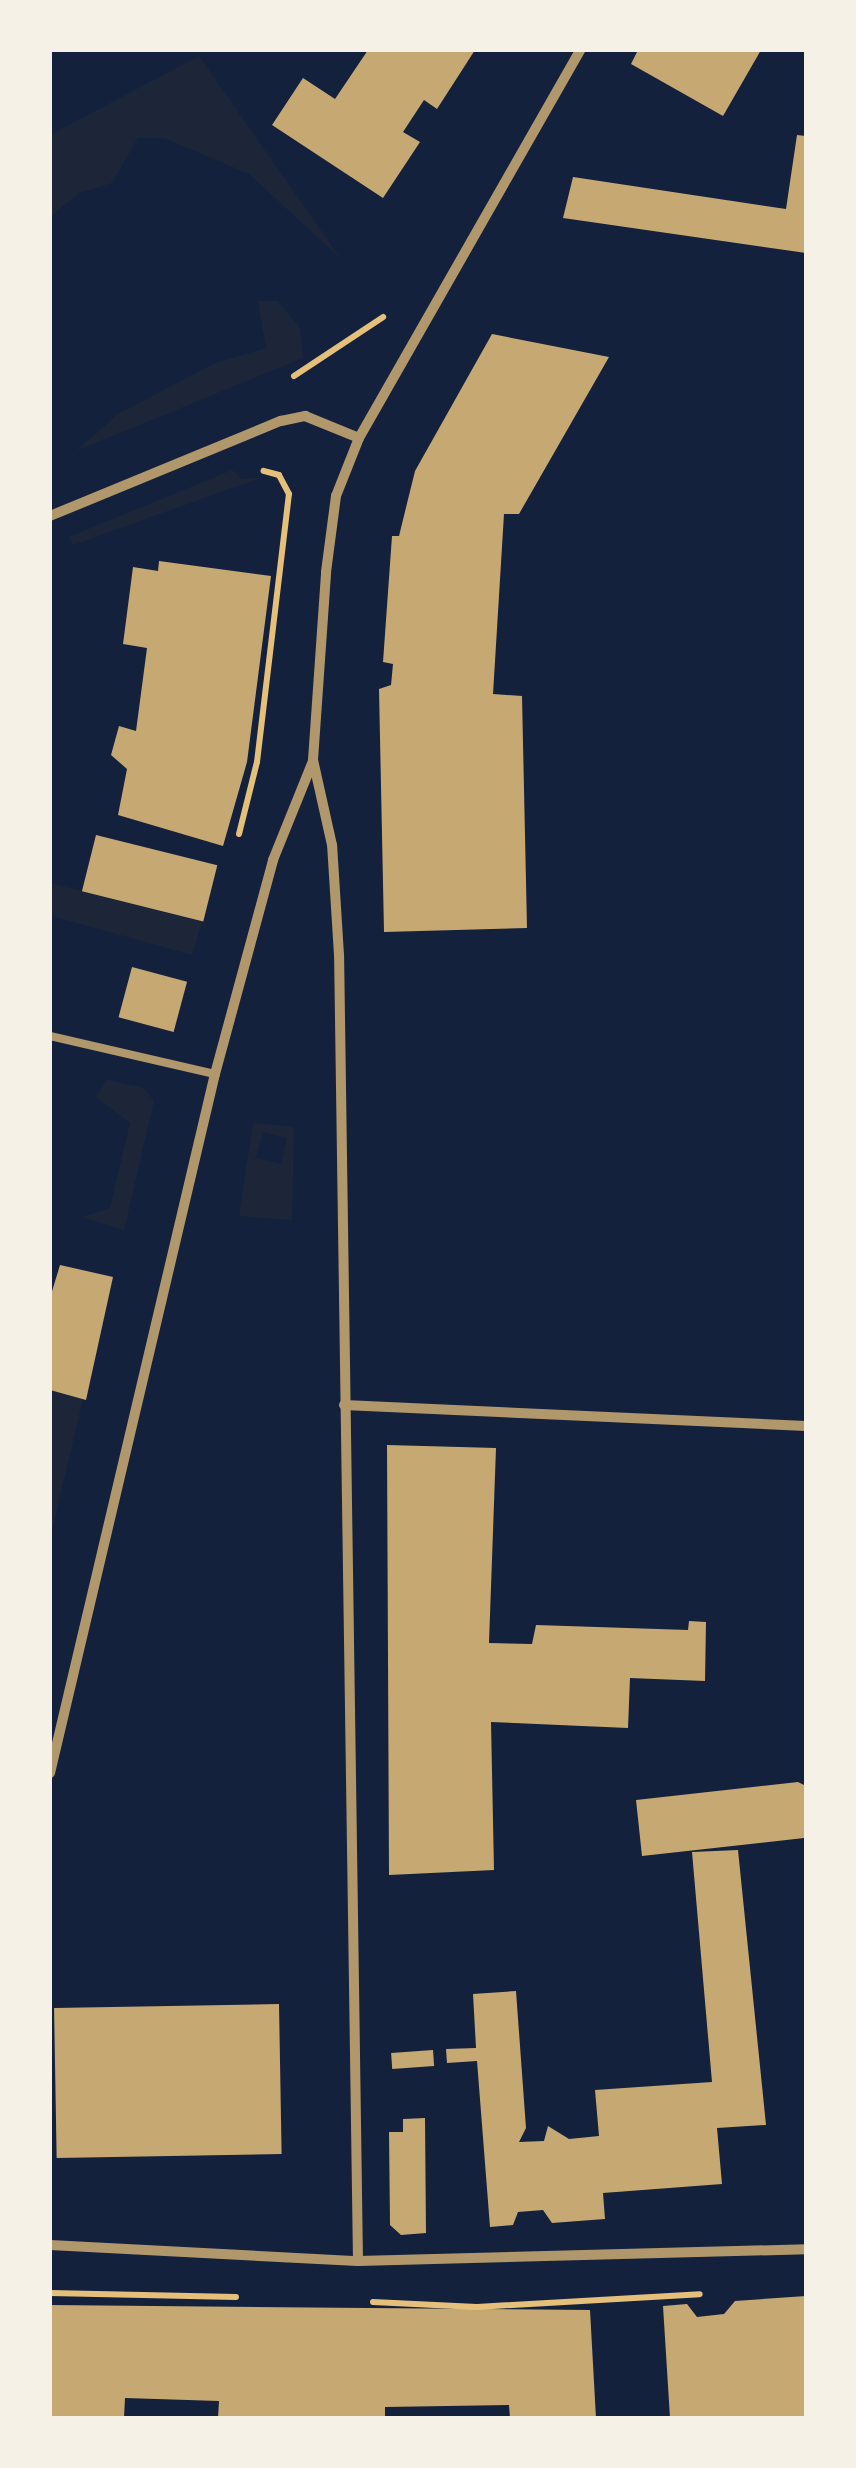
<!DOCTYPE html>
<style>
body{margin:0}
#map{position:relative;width:856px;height:2468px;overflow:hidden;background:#14213d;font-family:"Sofia Sans Condensed",sans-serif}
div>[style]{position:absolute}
.green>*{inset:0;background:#1d2539}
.building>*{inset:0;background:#c6a872;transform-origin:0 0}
.path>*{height:6px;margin:-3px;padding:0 3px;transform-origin:3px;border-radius:3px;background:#e5c07b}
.service>*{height:8px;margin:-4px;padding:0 4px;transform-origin:4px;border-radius:4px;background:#b1986c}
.minor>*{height:10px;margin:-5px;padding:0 5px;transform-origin:5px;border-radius:5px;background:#b1986c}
span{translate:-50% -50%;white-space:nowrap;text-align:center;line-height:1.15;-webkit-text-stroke:8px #f6f1e7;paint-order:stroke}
.frame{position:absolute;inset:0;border:52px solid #f6f1e7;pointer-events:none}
</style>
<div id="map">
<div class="green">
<i style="clip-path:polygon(199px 56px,341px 259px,249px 174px,164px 138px,138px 138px,112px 183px,79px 193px,50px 217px,50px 135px)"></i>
<i style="clip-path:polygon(258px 301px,278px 301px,300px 328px,303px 358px,76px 451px,118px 414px,215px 363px,266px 348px)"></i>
<i style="clip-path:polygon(232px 470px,242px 479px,263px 477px,73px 545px,69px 537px)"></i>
<i style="clip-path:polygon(50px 883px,202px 922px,192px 955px,52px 916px)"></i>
<i style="clip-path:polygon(107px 1080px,144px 1088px,154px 1101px,124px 1230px,82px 1217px,110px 1208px,130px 1123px,96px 1097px)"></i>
<i style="clip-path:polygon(evenodd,253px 1123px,294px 1127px,292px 1220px,239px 1216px,253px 1123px,263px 1132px,287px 1138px,281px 1164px,256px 1158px,263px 1132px)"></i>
<i style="clip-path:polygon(50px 1390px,83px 1399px,50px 1539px)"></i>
</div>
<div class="building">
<i style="clip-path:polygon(368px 50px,475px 50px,437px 109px,424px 100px,403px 132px,420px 142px,383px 198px,272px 125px,303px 78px,335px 99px)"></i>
<i style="clip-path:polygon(638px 50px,761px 50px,723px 116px,631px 64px)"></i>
<i style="clip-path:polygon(797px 135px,806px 136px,806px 253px,563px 218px,573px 177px,786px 209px)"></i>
<i style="clip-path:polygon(492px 334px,609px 357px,519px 514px,504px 514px,493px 694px,522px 696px,527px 928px,384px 932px,379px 689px,391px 685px,393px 664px,383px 662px,392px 536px,399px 536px,415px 471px)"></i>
<i style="clip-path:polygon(159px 561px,271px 576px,247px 762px,223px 846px,118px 815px,127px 769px,111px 755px,119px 726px,136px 731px,147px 648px,123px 644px,133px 567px,158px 571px)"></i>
<i style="left:96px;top:835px;width:125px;height:58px;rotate:14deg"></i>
<i style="left:132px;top:967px;width:57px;height:52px;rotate:15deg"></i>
<i style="clip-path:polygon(60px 1265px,113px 1277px,86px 1400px,50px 1390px,50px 1298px)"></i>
<i style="clip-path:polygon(387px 1445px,496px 1448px,489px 1643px,532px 1644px,536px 1625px,688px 1630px,689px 1621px,706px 1622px,705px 1681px,630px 1678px,628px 1728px,491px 1722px,494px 1870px,389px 1875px)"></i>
<i style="clip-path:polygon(798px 1782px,806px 1786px,804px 1838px,642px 1856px,636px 1800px)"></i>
<i style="clip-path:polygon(738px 1850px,766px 2125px,717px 2128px,722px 2184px,603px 2193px,605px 2219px,552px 2223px,543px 2210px,518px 2212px,513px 2225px,490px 2227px,477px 2061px,447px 2063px,446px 2049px,476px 2048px,473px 1994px,516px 1991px,526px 2128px,519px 2142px,544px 2141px,548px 2126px,569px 2139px,599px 2136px,595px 2090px,712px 2082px,692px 1852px)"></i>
<i style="left:279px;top:2004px;width:150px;height:225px;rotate:89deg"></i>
<i style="left:433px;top:2050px;width:16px;height:42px;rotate:86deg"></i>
<i style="clip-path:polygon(425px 2118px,426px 2233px,401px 2235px,390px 2225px,389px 2132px,403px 2132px,403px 2119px)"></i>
<i style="clip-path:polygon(806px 2296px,806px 2418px,670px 2418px,663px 2306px,687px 2304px,697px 2317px,724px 2314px,735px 2301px)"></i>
<i style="clip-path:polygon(50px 2305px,590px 2310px,596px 2418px,510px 2418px,509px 2405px,385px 2407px,385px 2418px,218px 2418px,219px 2401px,125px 2398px,124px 2418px,50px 2418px)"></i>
</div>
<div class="path">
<i style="left:294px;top:376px;width:107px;rotate:-33.5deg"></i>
<i style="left:239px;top:834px;width:74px;rotate:-76deg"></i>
<i style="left:257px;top:762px;width:270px;rotate:-83.2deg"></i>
<i style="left:289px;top:494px;width:21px;rotate:-118deg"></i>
<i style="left:279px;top:475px;width:16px;rotate:-165deg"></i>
<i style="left:50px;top:2293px;width:186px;rotate:1.2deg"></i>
<i style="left:373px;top:2302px;width:104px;rotate:2.8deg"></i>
<i style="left:477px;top:2307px;width:223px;rotate:-3.3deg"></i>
</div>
<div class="service">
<i style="left:50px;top:1036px;width:169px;rotate:13deg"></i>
</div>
<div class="minor">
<i style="left:50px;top:516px;width:250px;rotate:-22.4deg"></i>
<i style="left:281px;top:421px;width:25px;rotate:-12deg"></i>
<i style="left:305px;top:416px;width:58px;rotate:22.2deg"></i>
<i style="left:344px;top:1405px;width:462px;rotate:2.6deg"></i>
<i style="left:50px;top:1773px;width:718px;rotate:-76.72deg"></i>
<i style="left:215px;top:1074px;width:222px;rotate:-74.8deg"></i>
<i style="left:273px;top:860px;width:107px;rotate:-68deg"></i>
<i style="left:50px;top:2245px;width:308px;rotate:3deg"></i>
<i style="left:358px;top:2261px;width:448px;rotate:-1.5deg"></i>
<i style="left:358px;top:2261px;width:1306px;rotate:-90.83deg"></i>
<i style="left:339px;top:955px;width:110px;rotate:-93.6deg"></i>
<i style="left:332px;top:845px;width:87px;rotate:-102.6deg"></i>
<i style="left:313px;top:760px;width:188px;rotate:-86deg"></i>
<i style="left:326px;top:572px;width:77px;rotate:-82.5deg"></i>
<i style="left:336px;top:496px;width:62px;rotate:-68.4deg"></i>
<i style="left:359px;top:438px;width:447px;rotate:-60.3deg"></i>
</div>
<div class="frame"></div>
</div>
